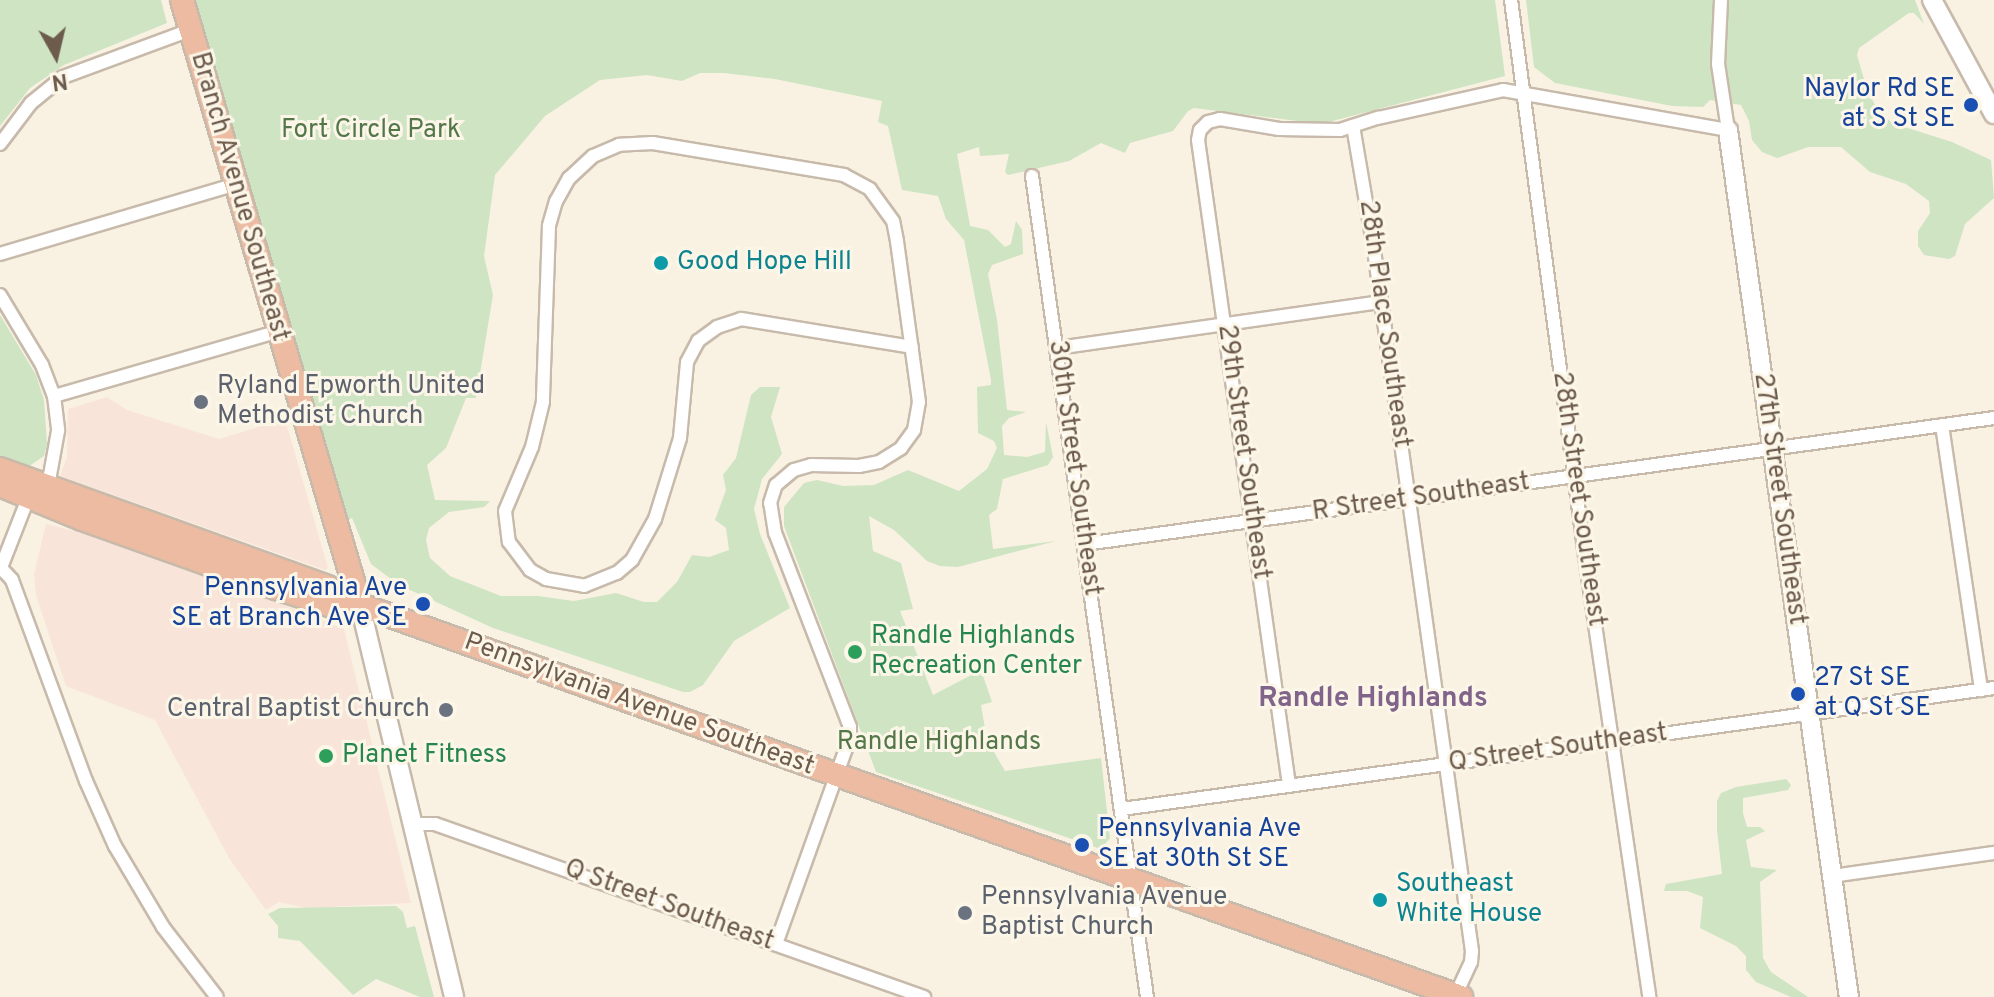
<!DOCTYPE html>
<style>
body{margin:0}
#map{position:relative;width:1994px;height:997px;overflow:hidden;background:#f9f2e3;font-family:Overpass,sans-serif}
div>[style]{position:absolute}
.commercial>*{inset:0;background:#f8e4d8}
.green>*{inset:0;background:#cee4c3}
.roads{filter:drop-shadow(2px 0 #c8baab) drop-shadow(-2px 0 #c8baab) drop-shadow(0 2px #c8baab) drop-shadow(0 -2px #c8baab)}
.street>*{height:12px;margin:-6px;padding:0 6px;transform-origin:6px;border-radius:6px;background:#fff}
.secondary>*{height:18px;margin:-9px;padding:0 9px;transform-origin:9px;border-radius:9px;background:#fff}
.highway>*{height:22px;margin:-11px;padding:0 11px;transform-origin:11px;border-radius:11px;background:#ecbba1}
.dots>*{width:22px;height:22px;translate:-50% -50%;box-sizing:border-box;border:4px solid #fcf6e8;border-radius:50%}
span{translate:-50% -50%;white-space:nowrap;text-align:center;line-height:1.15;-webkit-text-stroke:6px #fcf6e8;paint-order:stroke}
.transit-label{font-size:26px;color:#164399}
.right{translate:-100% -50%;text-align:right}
.left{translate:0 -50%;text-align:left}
.park-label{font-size:26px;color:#537749}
.street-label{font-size:26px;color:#6d5b4c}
.culture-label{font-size:26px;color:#0d838f}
.worship-label{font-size:26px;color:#5b616d}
.leisure-label{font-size:26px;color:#27864d}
.neighbourhood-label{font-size:28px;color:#80648a;font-weight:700}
.north{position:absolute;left:16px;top:16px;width:80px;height:80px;-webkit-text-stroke:6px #fcf6e8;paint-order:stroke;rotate:172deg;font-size:22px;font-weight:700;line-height:32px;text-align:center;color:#6d5b4c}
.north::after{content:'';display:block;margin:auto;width:28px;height:36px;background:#6d5b4c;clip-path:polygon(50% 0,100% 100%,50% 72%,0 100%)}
</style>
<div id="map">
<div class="commercial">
<i style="clip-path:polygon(107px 397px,127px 410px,219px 439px,285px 419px,328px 568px,325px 570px,60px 476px,67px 457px,68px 409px)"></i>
<i style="clip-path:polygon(46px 524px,135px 546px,344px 629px,411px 903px,306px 908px,279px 902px,266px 910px,229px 858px,155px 720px,66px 686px,36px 595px,34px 574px)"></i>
</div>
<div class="green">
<i style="clip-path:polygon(0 0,161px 0,167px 23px,64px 65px,30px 88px,0 126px)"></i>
<i style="clip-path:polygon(195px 0,1495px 0,1505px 76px,1321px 124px,1194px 108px,1188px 111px,1173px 131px,1130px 143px,1125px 153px,1101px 143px,1069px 161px,1008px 175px,1005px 172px,1009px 154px,980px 156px,979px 147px,957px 154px,970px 226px,988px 230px,1005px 247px,1011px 244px,1016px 221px,1022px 230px,1023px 254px,992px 265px,988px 274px,997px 320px,1007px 410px,1026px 412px,1009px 418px,1002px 426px,1004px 455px,1027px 457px,1045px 452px,1046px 422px,1053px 457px,1048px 465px,1003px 479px,997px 509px,989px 515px,993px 549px,1056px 541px,958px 567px,940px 566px,927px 561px,894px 530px,869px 516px,873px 551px,901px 563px,913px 609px,900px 611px,933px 695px,981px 670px,992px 702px,981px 705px,987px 740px,1005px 771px,1101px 758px,1110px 838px,1101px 849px,876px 772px,784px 526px,784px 507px,804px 483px,817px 480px,843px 486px,874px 485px,908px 470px,959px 491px,987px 469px,997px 448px,994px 441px,978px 433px,977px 387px,991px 385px,991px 380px,964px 240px,946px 219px,938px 196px,902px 190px,888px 126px,878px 122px,882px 101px,775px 79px,724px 73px,700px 73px,682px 81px,647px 75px,600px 80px,545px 116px,495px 175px,484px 256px,493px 295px,476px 398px,466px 398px,446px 448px,427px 465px,435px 500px,490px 501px,484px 507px,449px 512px,429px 528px,426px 540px,430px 558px,450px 576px,501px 596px,538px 596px,574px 601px,616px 593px,644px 602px,657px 602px,677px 582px,692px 555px,709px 557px,729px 550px,726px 528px,715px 520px,726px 490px,723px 475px,736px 458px,751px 395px,760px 387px,780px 387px,771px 417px,782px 454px,762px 479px,754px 509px,760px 534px,790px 608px,734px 641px,703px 685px,690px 692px,683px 692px,493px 628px,399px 585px,371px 564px,352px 518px,348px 520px)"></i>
<i style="clip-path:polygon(1526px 0,1915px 0,1924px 24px,1914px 13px,1909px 13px,1859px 48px,1857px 55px,1867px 89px,1877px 109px,1892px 123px,1952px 142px,1991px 160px,1994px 198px,1965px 224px,1955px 256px,1949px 259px,1924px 255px,1918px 246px,1918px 231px,1930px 213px,1929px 201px,1906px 184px,1870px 172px,1841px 147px,1808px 147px,1777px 158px,1762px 152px,1752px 140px,1749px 121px,1741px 105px,1710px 100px,1703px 107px,1672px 106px,1555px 83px,1547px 77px,1534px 67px)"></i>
<i style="clip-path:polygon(0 315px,36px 375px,44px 400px,47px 444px,44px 456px,28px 467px,0 457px)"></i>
<i style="clip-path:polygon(1786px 779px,1791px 785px,1788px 790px,1743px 798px,1743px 813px,1747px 827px,1760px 827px,1765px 831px,1746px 840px,1751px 867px,1777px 870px,1760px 882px,1763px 958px,1771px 972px,1808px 997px,1791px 997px,1756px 982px,1746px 970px,1746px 956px,1736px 946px,1700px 928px,1703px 897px,1687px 891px,1664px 891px,1666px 884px,1722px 874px,1717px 830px,1717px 801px,1721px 793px,1736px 787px)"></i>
<i style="clip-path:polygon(396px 906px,403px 912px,407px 928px,415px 926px,434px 997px,420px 997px,376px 979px,353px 995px,300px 941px,278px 938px,278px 926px,268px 914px,280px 908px)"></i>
</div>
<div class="roads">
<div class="street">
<i style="left:1511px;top:0;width:547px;rotate:82.43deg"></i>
<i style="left:1583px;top:542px;width:460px;rotate:81.7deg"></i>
<i style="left:1353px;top:126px;width:119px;rotate:80.3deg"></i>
<i style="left:1373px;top:243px;width:715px;rotate:82.04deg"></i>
<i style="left:1472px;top:951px;width:11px;rotate:95deg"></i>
<i style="left:1471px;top:962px;width:38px;rotate:115deg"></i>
<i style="left:0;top:144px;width:51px;rotate:-52.9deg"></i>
<i style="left:31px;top:103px;width:41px;rotate:-39.1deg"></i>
<i style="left:63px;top:77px;width:135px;rotate:-20.3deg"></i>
<i style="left:1032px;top:176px;width:829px;rotate:82.03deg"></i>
<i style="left:0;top:254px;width:246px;rotate:-16.5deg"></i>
<i style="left:0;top:295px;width:82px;rotate:59deg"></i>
<i style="left:42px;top:365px;width:33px;rotate:69deg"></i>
<i style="left:54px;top:396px;width:35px;rotate:83deg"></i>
<i style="left:58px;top:431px;width:45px;rotate:100.3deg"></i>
<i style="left:50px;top:475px;width:40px;rotate:129deg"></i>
<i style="left:25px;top:506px;width:69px;rotate:111.3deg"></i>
<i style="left:1057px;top:348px;width:327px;rotate:-8.1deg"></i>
<i style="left:54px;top:396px;width:234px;rotate:-16.1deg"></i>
<i style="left:1942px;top:425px;width:268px;rotate:81.6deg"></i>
<i style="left:1085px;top:544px;width:918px;rotate:-7.89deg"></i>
<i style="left:1px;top:568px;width:16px;rotate:47deg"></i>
<i style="left:12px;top:580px;width:214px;rotate:69.8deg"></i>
<i style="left:86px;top:781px;width:71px;rotate:66deg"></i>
<i style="left:115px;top:846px;width:94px;rotate:59.3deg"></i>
<i style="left:163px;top:927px;width:88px;rotate:52.4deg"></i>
<i style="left:1289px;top:785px;width:651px;rotate:-98.03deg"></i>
<i style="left:1198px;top:140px;width:10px;rotate:-79deg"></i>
<i style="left:1200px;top:130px;width:11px;rotate:-45deg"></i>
<i style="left:1208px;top:122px;width:12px;rotate:-14deg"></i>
<i style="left:1220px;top:119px;width:60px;rotate:9.6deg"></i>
<i style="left:1279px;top:129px;width:61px;rotate:0.9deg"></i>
<i style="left:1340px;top:130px;width:40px;rotate:-18deg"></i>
<i style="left:1378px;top:118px;width:128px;rotate:-12.6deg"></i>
<i style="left:1503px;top:90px;width:229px;rotate:10.1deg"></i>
<i style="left:1728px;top:130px;width:67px;rotate:-98.6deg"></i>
<i style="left:1718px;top:64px;width:64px;rotate:-87.3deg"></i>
<i style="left:1122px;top:809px;width:880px;rotate:-7.9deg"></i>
<i style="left:412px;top:824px;width:23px"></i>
<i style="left:435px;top:824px;width:519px;rotate:19.48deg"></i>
<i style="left:1832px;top:876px;width:164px;rotate:-8.1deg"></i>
<i style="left:776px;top:944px;width:220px;rotate:-70.3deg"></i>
<i style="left:850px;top:737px;width:10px;rotate:-90deg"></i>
<i style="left:850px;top:727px;width:208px;rotate:-111.1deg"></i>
<i style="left:775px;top:533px;width:30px;rotate:-99deg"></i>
<i style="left:770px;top:503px;width:19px;rotate:-72deg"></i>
<i style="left:776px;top:485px;width:23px;rotate:-40deg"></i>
<i style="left:794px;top:470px;width:18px;rotate:-16deg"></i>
<i style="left:811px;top:465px;width:48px;rotate:1.2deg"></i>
<i style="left:859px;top:466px;width:20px;rotate:-11deg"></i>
<i style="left:879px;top:462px;width:26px;rotate:-32deg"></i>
<i style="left:901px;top:448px;width:22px;rotate:-54deg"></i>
<i style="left:914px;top:430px;width:28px;rotate:-80deg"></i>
<i style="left:919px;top:402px;width:162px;rotate:-97.8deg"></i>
<i style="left:897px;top:241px;width:20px;rotate:-101deg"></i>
<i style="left:893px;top:221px;width:39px;rotate:-126deg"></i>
<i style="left:870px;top:189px;width:30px;rotate:-152deg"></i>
<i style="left:844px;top:175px;width:194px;rotate:-170.5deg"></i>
<i style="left:653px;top:143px;width:34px;rotate:177deg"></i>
<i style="left:619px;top:145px;width:28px;rotate:157deg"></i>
<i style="left:593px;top:156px;width:33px;rotate:137deg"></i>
<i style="left:569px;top:178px;width:26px;rotate:119deg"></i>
<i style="left:556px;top:201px;width:26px;rotate:106deg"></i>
<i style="left:549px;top:226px;width:176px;rotate:92deg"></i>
<i style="left:543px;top:402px;width:46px;rotate:103.7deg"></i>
<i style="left:532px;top:447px;width:69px;rotate:112.9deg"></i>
<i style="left:505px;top:511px;width:31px;rotate:83deg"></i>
<i style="left:509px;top:542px;width:35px;rotate:53deg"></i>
<i style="left:530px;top:570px;width:18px;rotate:29deg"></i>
<i style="left:546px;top:579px;width:39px;rotate:10deg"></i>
<i style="left:584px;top:586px;width:35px;rotate:-22deg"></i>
<i style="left:617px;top:573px;width:20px;rotate:-41deg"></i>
<i style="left:632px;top:560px;width:47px;rotate:-60.7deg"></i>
<i style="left:655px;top:519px;width:85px;rotate:-72.8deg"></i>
<i style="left:680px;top:438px;width:76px;rotate:-84.7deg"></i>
<i style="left:687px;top:362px;width:24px;rotate:-62deg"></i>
<i style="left:698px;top:341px;width:24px;rotate:-36deg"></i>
<i style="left:717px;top:327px;width:25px;rotate:-18deg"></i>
<i style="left:741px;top:319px;width:173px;rotate:9.3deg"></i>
</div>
<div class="secondary">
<i style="left:1932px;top:0;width:130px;rotate:61.5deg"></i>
<i style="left:1728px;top:130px;width:875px;rotate:82.06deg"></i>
<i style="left:360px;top:605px;width:403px;rotate:76.5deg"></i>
</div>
<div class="highway">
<i style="left:182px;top:0;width:631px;rotate:73.61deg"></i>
<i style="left:0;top:469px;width:348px;rotate:19.8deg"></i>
<i style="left:327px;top:587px;width:38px;rotate:29deg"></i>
<i style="left:360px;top:605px;width:1169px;rotate:19.6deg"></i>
<i style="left:0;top:485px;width:89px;rotate:22.5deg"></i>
<i style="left:82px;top:519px;width:206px;rotate:19.6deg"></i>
<i style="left:276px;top:588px;width:59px;rotate:17.8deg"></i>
<i style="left:332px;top:606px;width:21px;rotate:-3deg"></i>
</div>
</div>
<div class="dots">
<i style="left:1971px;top:105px;background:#1a4fb4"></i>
<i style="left:661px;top:263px;background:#0f9aa8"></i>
<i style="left:201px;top:402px;background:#6b7280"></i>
<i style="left:423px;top:604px;background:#1a4fb4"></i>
<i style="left:855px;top:652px;background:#2e9e5b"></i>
<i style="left:1798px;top:694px;background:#1a4fb4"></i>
<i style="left:446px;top:710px;background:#6b7280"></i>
<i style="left:326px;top:756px;background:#2e9e5b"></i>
<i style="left:1082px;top:845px;background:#1a4fb4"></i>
<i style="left:1380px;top:900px;background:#0f9aa8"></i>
<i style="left:965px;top:913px;background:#6b7280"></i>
</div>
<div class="transit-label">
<span class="right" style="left:1955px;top:105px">Naylor Rd SE<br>at S St SE</span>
<span class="right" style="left:407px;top:604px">Pennsylvania Ave<br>SE at Branch Ave SE</span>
<span class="left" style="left:1814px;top:694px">27 St SE<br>at Q St SE</span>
<span class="left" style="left:1098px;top:845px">Pennsylvania Ave<br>SE at 30th St SE</span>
</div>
<div class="park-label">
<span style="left:371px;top:131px">Fort Circle Park</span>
<span style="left:939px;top:743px">Randle Highlands</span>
</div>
<div class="street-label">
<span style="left:239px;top:197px;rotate:74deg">Branch Avenue Southeast</span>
<span style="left:1384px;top:324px;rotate:82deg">28th Place Southeast</span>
<span style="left:1243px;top:452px;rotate:82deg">29th Street Southeast</span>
<span style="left:1074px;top:468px;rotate:82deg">30th Street Southeast</span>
<span style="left:1421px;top:498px;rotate:-8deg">R Street Southeast</span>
<span style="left:1578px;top:499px;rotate:82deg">28th Street Southeast</span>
<span style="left:1779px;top:499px;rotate:82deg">27th Street Southeast</span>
<span style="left:639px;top:705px;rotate:20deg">Pennsylvania Avenue Southeast</span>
<span style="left:1558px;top:749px;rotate:-8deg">Q Street Southeast</span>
<span style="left:669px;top:906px;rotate:20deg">Q Street Southeast</span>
</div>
<div class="culture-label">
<span class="left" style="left:677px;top:263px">Good Hope Hill</span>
<span class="left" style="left:1396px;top:900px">Southeast<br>White House</span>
</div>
<div class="worship-label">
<span class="left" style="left:217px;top:402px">Ryland Epworth United<br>Methodist Church</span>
<span class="right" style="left:430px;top:710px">Central Baptist Church</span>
<span class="left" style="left:981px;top:913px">Pennsylvania Avenue<br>Baptist Church</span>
</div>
<div class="leisure-label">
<span class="left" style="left:871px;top:652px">Randle Highlands<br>Recreation Center</span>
<span class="left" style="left:342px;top:756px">Planet Fitness</span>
</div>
<div class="neighbourhood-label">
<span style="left:1373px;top:699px">Randle Highlands</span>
</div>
<div class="north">N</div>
</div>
